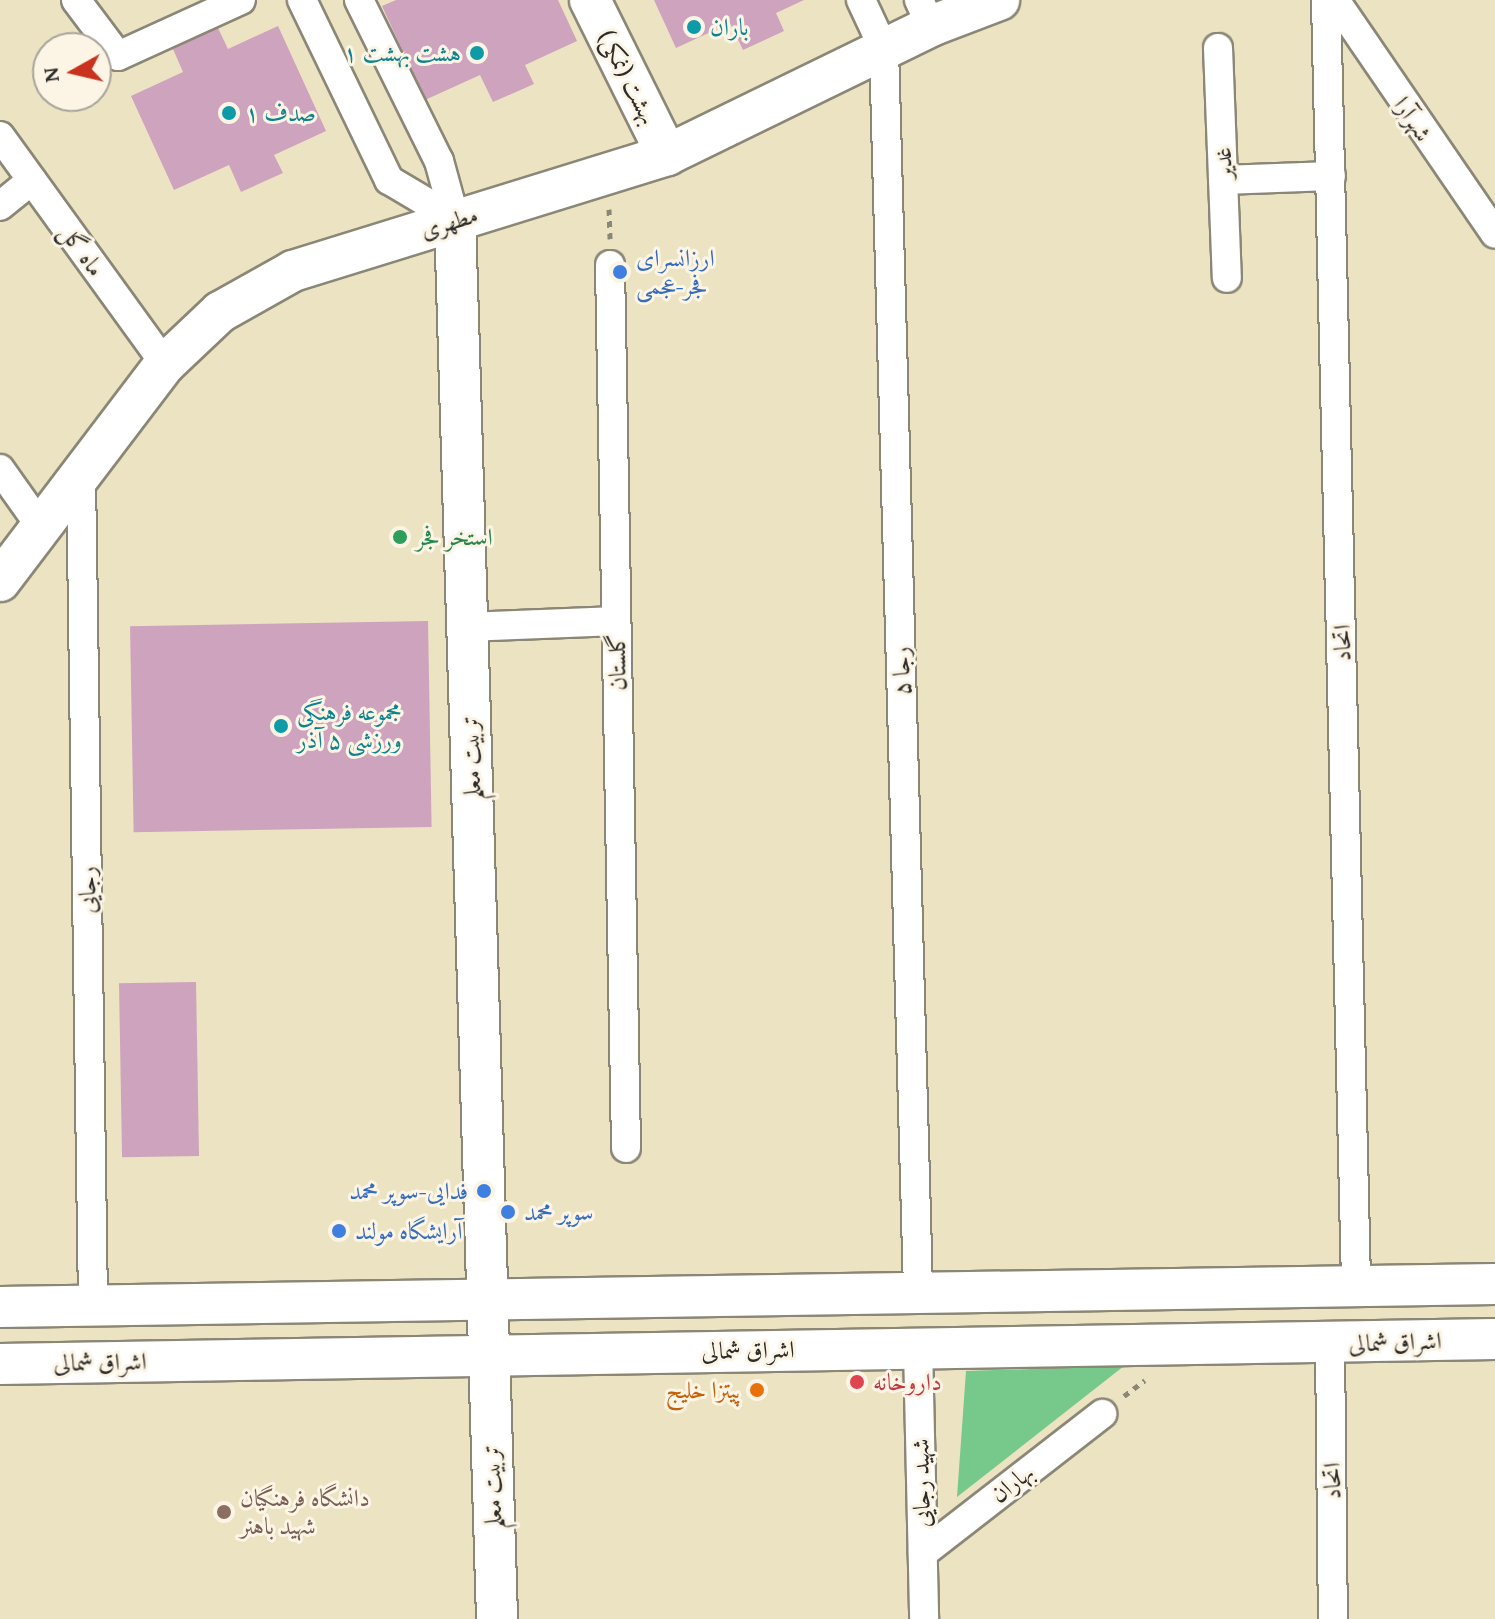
<!DOCTYPE html>
<meta charset="utf-8">
<style>
body{margin:0}
#map{position:relative;width:1495px;height:1619px;overflow:hidden;background:#ebe3c2;font-family:"Gentium Book Plus",Amiri,serif}
div>[style]{position:absolute}
.green>*{inset:0;background:#77c98b}
.building>*{inset:0;background:#cea3bd;transform-origin:0 0}
.path>*{height:5px;margin-top:-2.5px;transform-origin:0;background:repeating-linear-gradient(90deg,#8b8776 0 6px,transparent 0 12px)}
.roads{filter:drop-shadow(2px 0 #8b8776) drop-shadow(-2px 0 #8b8776) drop-shadow(0 2px #8b8776) drop-shadow(0 -2px #8b8776)}
.street>*{height:28px;margin:-14px;padding:0 14px;transform-origin:14px;border-radius:14px;background:#fff}
.secondary>*{height:40px;margin:-20px;padding:0 20px;transform-origin:20px;border-radius:20px;background:#fff}
.dots>*{width:22px;height:22px;translate:-50% -50%;box-sizing:border-box;border:4px solid #fcf5e5;border-radius:50%}
span{translate:-50% -50%;white-space:nowrap;text-align:center;line-height:1.15;-webkit-text-stroke:6px #fcf5e5;paint-order:stroke}
.culture-label{font-size:24px;color:#0d838f}
.left{translate:0 -50%;text-align:left}
.right{translate:-100% -50%;text-align:right}
.street-label{font-size:24px;color:#2b2b2b}
.shop-label{font-size:24px;color:#366cbe}
.leisure-label{font-size:24px;color:#27864d}
.health-label{font-size:24px;color:#be3a42}
.food-label{font-size:24px;color:#c56008}
.education-label{font-size:24px;color:#785e54}
.north{position:absolute;left:32px;top:32px;width:80px;height:80px;box-sizing:border-box;background:#fcf5e5;border:2px solid #a8a49b;border-radius:50%;rotate:262deg;font-size:22px;font-weight:700;line-height:32px;text-align:center;color:#2b2b2b}
.north::after{content:'';display:block;margin:auto;width:28px;height:36px;background:#c8321e;clip-path:polygon(50% 0,100% 100%,50% 72%,0 100%)}
</style>
<div id="map">
<div class="green">
<i style="clip-path:polygon(1124px 1366px,957px 1497px,966px 1371px)"></i>
</div>
<div class="building">
<i style="clip-path:polygon(396px 0,558px 0,577px 41px,525px 65px,534px 84px,493px 102px,480px 75px,425px 100px,382px 6px)"></i>
<i style="clip-path:polygon(654px 0,804px 0,776px 13px,784px 31px,743px 50px,730px 23px,676px 48px)"></i>
<i style="clip-path:polygon(278px 26px,326px 131px,274px 155px,283px 173px,241px 192px,229px 165px,174px 190px,131px 96px,183px 72px,173px 49px,218px 28px,228px 49px)"></i>
<i style="left:428px;top:621px;width:206px;height:298px;rotate:89deg"></i>
<i style="left:196px;top:982px;width:174px;height:77px;rotate:89deg"></i>
</div>
<div class="path">
<i style="left:609px;top:209px;width:30px;rotate:88deg"></i>
<i style="left:1124px;top:1396px;width:26px;rotate:-37deg"></i>
</div>
<div class="roads">
<div class="street">
<i style="left:76px;top:0;width:70px;rotate:53.1deg"></i>
<i style="left:118px;top:56px;width:135px;rotate:-24.5deg"></i>
<i style="left:302px;top:0;width:200px;rotate:64.2deg"></i>
<i style="left:389px;top:180px;width:77px;rotate:30.6deg"></i>
<i style="left:359px;top:0;width:180px;rotate:63.6deg"></i>
<i style="left:439px;top:161px;width:60px;rotate:74.6deg"></i>
<i style="left:861px;top:0;width:54px;rotate:64.9deg"></i>
<i style="left:884px;top:49px;width:1244px;rotate:88.43deg"></i>
<i style="left:919px;top:0;width:29px;rotate:65deg"></i>
<i style="left:1326px;top:0;width:1286px;rotate:88.66deg"></i>
<i style="left:1335px;top:0;width:283px;rotate:55.6deg"></i>
<i style="left:1218px;top:48px;width:230px;rotate:87.8deg"></i>
<i style="left:0;top:136px;width:281px;rotate:54.1deg"></i>
<i style="left:1223px;top:180px;width:108px;rotate:-2.1deg"></i>
<i style="left:0;top:206px;width:41px;rotate:-39.1deg"></i>
<i style="left:610px;top:265px;width:883px;rotate:88.96deg"></i>
<i style="left:0;top:469px;width:71px;rotate:54.7deg"></i>
<i style="left:81px;top:475px;width:831px;rotate:89.17deg"></i>
<i style="left:467px;top:627px;width:149px;rotate:-2.3deg"></i>
<i style="left:1330px;top:1344px;width:275px;rotate:89.4deg"></i>
<i style="left:918px;top:1347px;width:272px;rotate:88.7deg"></i>
<i style="left:923px;top:1553px;width:227px;rotate:-37.8deg"></i>
</div>
<div class="secondary">
<i style="left:590px;top:0;width:173px;rotate:63.6deg"></i>
<i style="left:455px;top:219px;width:1401px;rotate:88.28deg"></i>
<i style="left:0;top:581px;width:273px;rotate:-52.8deg"></i>
<i style="left:165px;top:364px;width:76px;rotate:-43.4deg"></i>
<i style="left:220px;top:312px;width:84px;rotate:-29.3deg"></i>
<i style="left:293px;top:271px;width:392px;rotate:-17.2deg"></i>
<i style="left:667px;top:155px;width:294px;rotate:-26deg"></i>
<i style="left:931px;top:26px;width:73px;rotate:-20.9deg"></i>
<i style="left:0;top:1307px;width:1495px;rotate:-0.88deg"></i>
<i style="left:0;top:1364px;width:1495px;rotate:-0.96deg"></i>
</div>
</div>
<div class="dots">
<i style="left:694px;top:27px;background:#0f9aa8"></i>
<i style="left:477px;top:53px;background:#0f9aa8"></i>
<i style="left:229px;top:113px;background:#0f9aa8"></i>
<i style="left:620px;top:272px;background:#3f7fe0"></i>
<i style="left:400px;top:537px;background:#2e9e5b"></i>
<i style="left:281px;top:726px;background:#0f9aa8"></i>
<i style="left:484px;top:1191px;background:#3f7fe0"></i>
<i style="left:508px;top:1212px;background:#3f7fe0"></i>
<i style="left:339px;top:1231px;background:#3f7fe0"></i>
<i style="left:857px;top:1382px;background:#e0444e"></i>
<i style="left:757px;top:1390px;background:#e8710a"></i>
<i style="left:224px;top:1512px;background:#8d6e63"></i>
</div>
<div class="culture-label">
<span class="left" style="left:710px;top:27px">باران</span>
<span class="right" style="left:461px;top:53px">هشت بهشت ۱</span>
<span class="left" style="left:245px;top:113px">صدف ۱</span>
<span class="left" style="left:297px;top:726px">مجموعه فرهنگی<br>ورزشی ۵ آذر</span>
</div>
<div class="street-label">
<span style="left:628px;top:77px;rotate:63deg">بهشت (نمکی)</span>
<span style="left:1413px;top:119px;rotate:56deg">شهرآرا</span>
<span style="left:1223px;top:163px;rotate:-92deg">غدیر</span>
<span style="left:449px;top:222px;rotate:-17deg">مطهری</span>
<span style="left:82px;top:250px;rotate:54deg">ماه گل</span>
<span style="left:1342px;top:643px;rotate:-91deg">اتحاد</span>
<span style="left:617px;top:662px;rotate:-91deg">گلستان</span>
<span style="left:901px;top:671px;rotate:-92deg">رجا ۵</span>
<span style="left:471px;top:758px;rotate:-92deg">تربیت معلم</span>
<span style="left:87px;top:890px;rotate:-91deg">رجایی</span>
<span style="left:1395px;top:1342px;rotate:-2deg">اشراق شمالی</span>
<span style="left:748px;top:1350px;rotate:-1deg">اشراق شمالی</span>
<span style="left:100px;top:1362px;rotate:-1deg">اشراق شمالی</span>
<span style="left:1332px;top:1481px;rotate:-91deg">اتحاد</span>
<span style="left:921px;top:1483px;rotate:-91deg">شهید رجایی</span>
<span style="left:1012px;top:1483px;rotate:-38deg">بهاران</span>
<span style="left:492px;top:1487px;rotate:-92deg">تربیت معلم</span>
</div>
<div class="shop-label">
<span class="left" style="left:636px;top:272px">ارزانسرای<br>فجر-عجمی</span>
<span class="right" style="left:468px;top:1191px">فدایی-سوپر محمد</span>
<span class="left" style="left:524px;top:1212px">سوپر محمد</span>
<span class="left" style="left:355px;top:1231px">آرایشگاه مولند</span>
</div>
<div class="leisure-label">
<span class="left" style="left:416px;top:537px">استخر فجر</span>
</div>
<div class="health-label">
<span class="left" style="left:873px;top:1382px">داروخانه</span>
</div>
<div class="food-label">
<span class="right" style="left:741px;top:1390px">پیتزا خلیج</span>
</div>
<div class="education-label">
<span class="left" style="left:240px;top:1512px">دانشگاه فرهنگیان<br>شهید باهنر</span>
</div>
<div class="north">N</div>
</div>
